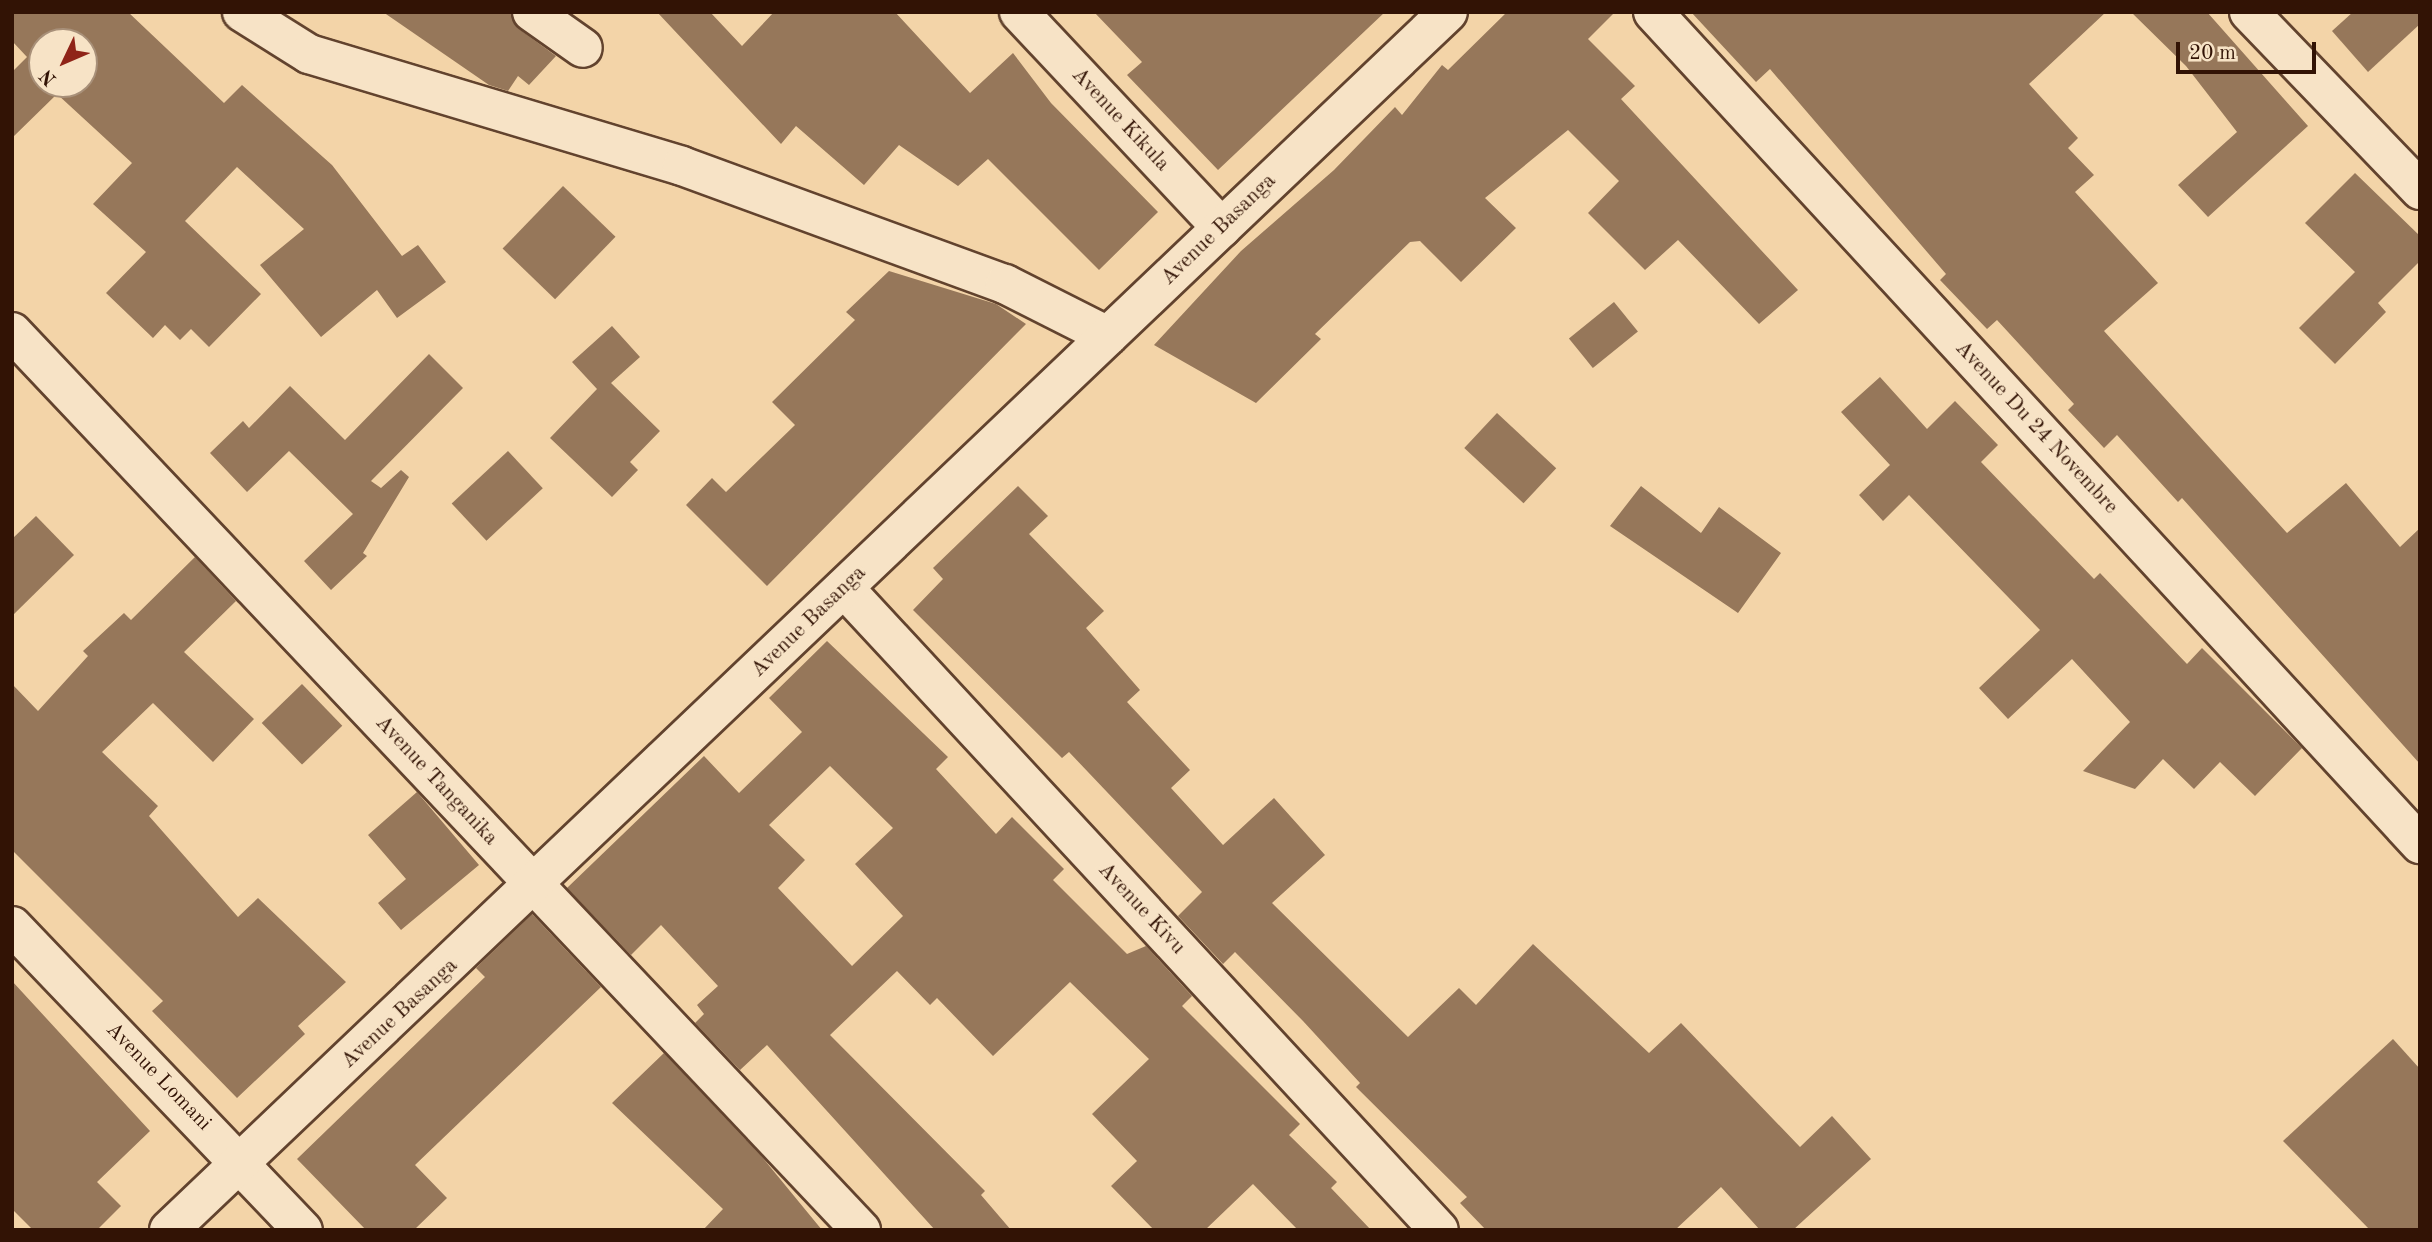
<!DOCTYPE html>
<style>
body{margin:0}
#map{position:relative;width:2432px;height:1242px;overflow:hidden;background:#f3d4a8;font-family:"Old Standard TT",serif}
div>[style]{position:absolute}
.building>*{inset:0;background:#96775a;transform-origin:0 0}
.roads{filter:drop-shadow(2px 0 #62432e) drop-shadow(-2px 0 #62432e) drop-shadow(0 2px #62432e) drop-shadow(0 -2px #62432e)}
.minor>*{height:38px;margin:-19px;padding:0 19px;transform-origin:19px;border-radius:19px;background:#f7e3c6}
span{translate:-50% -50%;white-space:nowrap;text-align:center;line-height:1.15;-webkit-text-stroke:6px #f7e3c6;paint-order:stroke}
.street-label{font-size:21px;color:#321305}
.frame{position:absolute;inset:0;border:14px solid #321305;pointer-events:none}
.north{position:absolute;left:28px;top:28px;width:70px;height:70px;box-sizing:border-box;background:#f7e3c6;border:2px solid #a89079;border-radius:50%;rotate:226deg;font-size:19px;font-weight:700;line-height:28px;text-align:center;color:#321305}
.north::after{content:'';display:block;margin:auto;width:24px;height:32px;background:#8f2418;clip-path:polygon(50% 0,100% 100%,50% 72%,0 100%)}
.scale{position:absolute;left:2176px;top:42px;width:140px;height:32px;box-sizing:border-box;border:4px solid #321305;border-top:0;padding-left:9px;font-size:21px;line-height:24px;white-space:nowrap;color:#321305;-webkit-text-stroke:5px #f7e3c6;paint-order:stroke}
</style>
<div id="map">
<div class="building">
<i style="clip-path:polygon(evenodd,12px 12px,128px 12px,224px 103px,242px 85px,332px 165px,402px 256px,418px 245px,446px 282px,397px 318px,377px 290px,321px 337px,260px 265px,304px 229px,237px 167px,185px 221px,261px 294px,209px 347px,191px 329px,180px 340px,165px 325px,153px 338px,106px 293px,146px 252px,93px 204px,132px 163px,57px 94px,12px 138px,12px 72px,27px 57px,12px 41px,12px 12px,42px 42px,84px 42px,84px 84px,42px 84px,42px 42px)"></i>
<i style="clip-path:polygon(383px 12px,511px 12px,519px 29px,556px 56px,529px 85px,518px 76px,508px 91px,489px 85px)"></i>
<i style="clip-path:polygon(657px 12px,710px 12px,742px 46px,774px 12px,895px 12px,970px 93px,1013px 53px,1051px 103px,1158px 212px,1099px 270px,988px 159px,958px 186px,899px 145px,864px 185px,796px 126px,781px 144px)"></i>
<i style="clip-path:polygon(1094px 12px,1385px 12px,1218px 170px,1127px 75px,1142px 62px)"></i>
<i style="clip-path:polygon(1507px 12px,1615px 12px,1588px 39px,1635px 86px,1621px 99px,1798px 290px,1759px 324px,1678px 240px,1645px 270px,1588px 213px,1619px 181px,1568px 130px,1485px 198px,1516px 228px,1461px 282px,1420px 241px,1410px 242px,1315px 334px,1321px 339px,1256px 403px,1154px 345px,1241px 251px,1334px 170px,1395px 107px,1402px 115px,1442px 65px,1448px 70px)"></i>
<i style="clip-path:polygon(1691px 12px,2106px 12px,2029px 84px,2078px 138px,2068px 148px,2094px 175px,2075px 192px,2158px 283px,2104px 331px,2287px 533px,2346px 483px,2400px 547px,2420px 528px,2420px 764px,2182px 498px,2178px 502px,2117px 435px,2104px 448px,2068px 410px,2074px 404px,1997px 320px,1987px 329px,1940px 280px,1946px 274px,1770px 69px,1756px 82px)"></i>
<i style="clip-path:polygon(2131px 12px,2207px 12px,2308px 126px,2208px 217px,2178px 185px,2237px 132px,2186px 66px)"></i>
<i style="clip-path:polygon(2353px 12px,2420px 12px,2420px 24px,2368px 72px,2332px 31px)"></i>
<i style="clip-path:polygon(2355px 173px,2420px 236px,2420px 261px,2378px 303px,2386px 312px,2335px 364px,2299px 328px,2355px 272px,2305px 223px)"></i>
<i style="left:563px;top:186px;width:73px;height:87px;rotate:44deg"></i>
<i style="clip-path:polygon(889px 271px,996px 304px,1026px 324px,767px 586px,686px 505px,712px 478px,726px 492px,795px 425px,772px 402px,855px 320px,846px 312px)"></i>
<i style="left:1614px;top:302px;width:38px;height:58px;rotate:51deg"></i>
<i style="clip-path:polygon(612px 326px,640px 357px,611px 383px,660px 431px,630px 462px,638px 470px,612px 497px,550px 438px,597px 389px,572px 362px)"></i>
<i style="clip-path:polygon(429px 354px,463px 388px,371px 481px,381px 488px,401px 470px,409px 477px,363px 553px,367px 556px,331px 590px,304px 561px,353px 514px,289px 451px,247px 492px,210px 453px,243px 421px,249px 428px,290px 386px,345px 440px)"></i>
<i style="clip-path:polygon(1880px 377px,1927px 429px,1955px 401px,1998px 445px,1981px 462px,2094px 579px,2100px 573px,2187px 664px,2202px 648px,2302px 748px,2255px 796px,2220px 762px,2194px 789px,2163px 759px,2135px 789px,2083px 771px,2130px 722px,2072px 659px,2008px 719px,1979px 688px,2040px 630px,1909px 495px,1883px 521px,1859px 495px,1890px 465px,1841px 412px)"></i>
<i style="left:1497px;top:413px;width:81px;height:48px;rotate:43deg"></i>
<i style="left:508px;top:451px;width:51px;height:77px;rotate:47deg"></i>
<i style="clip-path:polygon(1018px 486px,1048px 516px,1029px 534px,1104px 611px,1086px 628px,1140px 690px,1127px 702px,1190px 770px,1171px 788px,1223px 845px,1274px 798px,1325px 855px,1272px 903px,1408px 1037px,1459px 988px,1476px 1005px,1533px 944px,1649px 1053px,1681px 1023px,1800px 1147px,1832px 1116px,1871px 1159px,1793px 1230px,1760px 1230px,1721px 1187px,1675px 1230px,1486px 1230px,1460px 1203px,1467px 1197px,1356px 1087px,1360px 1083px,1303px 1021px,1235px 952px,1223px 964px,1178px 916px,1202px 892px,1069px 752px,1062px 758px,913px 610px,943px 579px,933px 568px)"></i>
<i style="clip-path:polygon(1641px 486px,1701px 533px,1719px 507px,1781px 553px,1738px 613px,1610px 526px)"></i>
<i style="clip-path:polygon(36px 516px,74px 555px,12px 616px,12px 539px)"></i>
<i style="clip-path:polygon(195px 557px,236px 601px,184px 652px,254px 719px,213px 762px,153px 703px,102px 752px,158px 806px,149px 816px,238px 917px,258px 898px,346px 982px,298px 1026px,305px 1034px,237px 1098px,152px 1011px,163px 1001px,12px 850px,12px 684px,38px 711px,88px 656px,83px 651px,124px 613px,131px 620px)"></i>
<i style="clip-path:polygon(evenodd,827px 641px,948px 757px,936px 769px,996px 834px,1012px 817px,1064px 869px,1053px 880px,1127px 954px,1146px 946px,1192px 996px,1182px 1006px,1300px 1124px,1289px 1135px,1337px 1182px,1331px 1188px,1371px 1230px,1298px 1230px,1253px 1184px,1205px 1230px,1154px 1230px,1111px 1186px,1137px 1161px,1092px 1114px,1149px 1059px,1070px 982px,993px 1056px,937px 998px,930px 1005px,897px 971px,830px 1035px,985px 1191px,981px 1195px,1011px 1230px,935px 1230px,767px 1045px,740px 1070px,695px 1023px,704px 1014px,697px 1005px,718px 986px,661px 925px,631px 955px,567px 888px,704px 756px,739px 793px,802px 732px,769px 698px,827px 641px,830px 766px,893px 828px,855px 864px,903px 916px,852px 966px,778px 888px,805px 860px,769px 825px,830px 766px)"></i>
<i style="left:302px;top:684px;width:58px;height:56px;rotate:46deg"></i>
<i style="clip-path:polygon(417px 792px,479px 865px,401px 930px,378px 903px,406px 879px,368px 835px)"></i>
<i style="clip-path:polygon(532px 914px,601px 987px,415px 1165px,447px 1198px,414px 1230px,366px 1230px,297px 1159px,485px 977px,476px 968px)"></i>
<i style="clip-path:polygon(12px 981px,150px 1131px,97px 1182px,121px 1206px,97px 1230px,33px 1230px,12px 1209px)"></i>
<i style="clip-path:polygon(2393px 1039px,2420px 1069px,2420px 1230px,2370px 1230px,2283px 1141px)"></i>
<i style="clip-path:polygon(664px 1053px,762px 1157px,822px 1230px,703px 1230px,723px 1209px,612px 1103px)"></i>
</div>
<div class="roads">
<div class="minor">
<i style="left:242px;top:12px;width:79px;rotate:32.1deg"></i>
<i style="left:309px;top:54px;width:389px;rotate:16.7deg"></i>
<i style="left:682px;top:166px;width:344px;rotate:20.1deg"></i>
<i style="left:1005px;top:284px;width:115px;rotate:26.8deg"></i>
<i style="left:532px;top:12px;width:62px;rotate:35.2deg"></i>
<i style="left:1019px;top:12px;width:296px;rotate:46.8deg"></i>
<i style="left:1653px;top:12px;width:1132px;rotate:47.33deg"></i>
<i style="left:2249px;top:12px;width:247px;rotate:46.1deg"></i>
<i style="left:12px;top:332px;width:1236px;rotate:46.61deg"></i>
<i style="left:844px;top:588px;width:875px;rotate:47.18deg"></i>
<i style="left:12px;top:926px;width:421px;rotate:46.3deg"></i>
<i style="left:169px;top:1230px;width:1766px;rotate:-43.6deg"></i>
</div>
</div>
<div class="street-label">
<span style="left:1120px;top:120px;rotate:47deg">Avenue Kikula</span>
<span style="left:1219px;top:230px;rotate:-44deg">Avenue Basanga</span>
<span style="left:2036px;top:428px;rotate:47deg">Avenue Du 24 Novembre</span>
<span style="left:809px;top:622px;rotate:-44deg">Avenue Basanga</span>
<span style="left:436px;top:781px;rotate:47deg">Avenue Tanganika</span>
<span style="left:1141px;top:909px;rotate:47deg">Avenue Kivu</span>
<span style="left:400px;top:1014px;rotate:-43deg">Avenue Basanga</span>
<span style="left:158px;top:1077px;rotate:46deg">Avenue Lomani</span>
</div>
<div class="frame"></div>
<div class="north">N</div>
<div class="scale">20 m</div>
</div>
